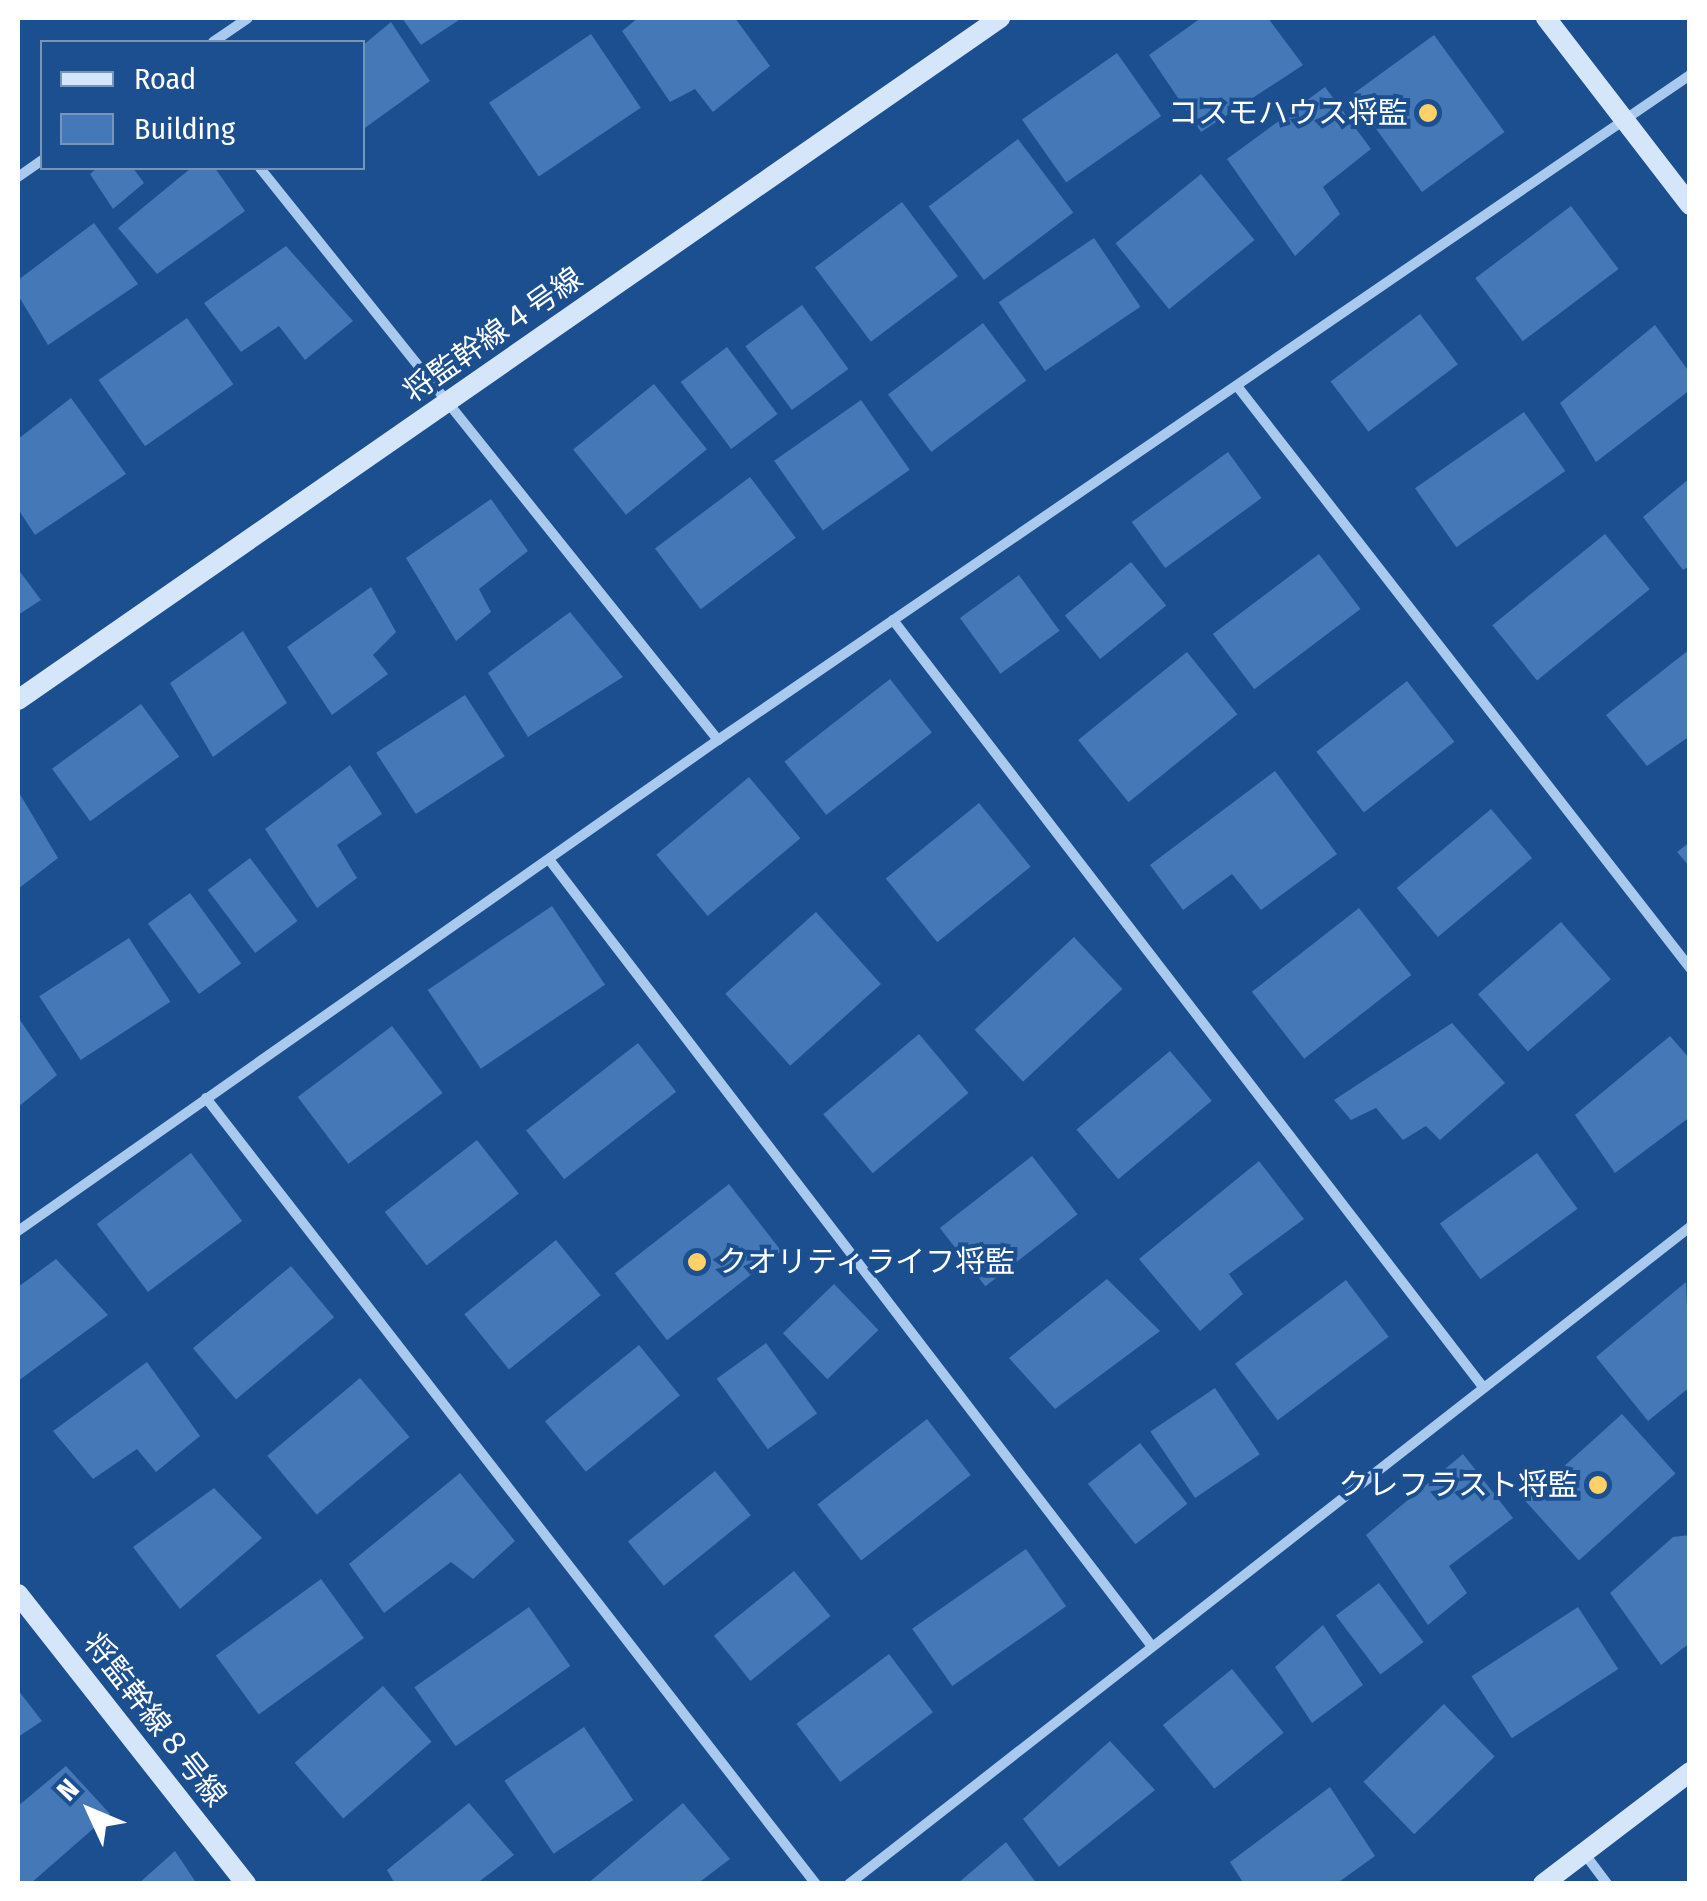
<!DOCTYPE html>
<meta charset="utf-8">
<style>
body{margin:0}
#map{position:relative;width:1707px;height:1901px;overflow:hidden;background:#1b4f8f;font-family:"Fira Sans Condensed","Noto Sans JP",sans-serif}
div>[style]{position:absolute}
.building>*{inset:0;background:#4478b7;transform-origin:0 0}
.street>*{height:10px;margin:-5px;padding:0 5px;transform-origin:5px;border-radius:5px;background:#a9c9ee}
.secondary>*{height:20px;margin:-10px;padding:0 10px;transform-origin:10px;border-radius:10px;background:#d6e6fa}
.dots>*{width:28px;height:28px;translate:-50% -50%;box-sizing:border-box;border:5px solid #1b4f8f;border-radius:50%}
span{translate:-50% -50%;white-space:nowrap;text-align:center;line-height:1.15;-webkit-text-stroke:8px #1b4f8f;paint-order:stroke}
.poi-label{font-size:30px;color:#fff}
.right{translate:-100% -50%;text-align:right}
.left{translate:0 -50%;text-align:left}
.street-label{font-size:30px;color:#fff}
.frame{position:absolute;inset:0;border:20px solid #fff;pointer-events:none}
.legend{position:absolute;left:40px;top:40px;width:325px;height:130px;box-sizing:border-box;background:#1b4f8f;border:2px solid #7695bc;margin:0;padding:12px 18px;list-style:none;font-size:30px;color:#fff}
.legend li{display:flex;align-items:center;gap:20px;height:50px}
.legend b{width:50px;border:2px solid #7695bc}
.north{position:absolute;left:40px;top:1761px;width:100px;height:100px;-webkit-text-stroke:8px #1b4f8f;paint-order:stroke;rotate:314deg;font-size:28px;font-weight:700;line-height:40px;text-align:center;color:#fff}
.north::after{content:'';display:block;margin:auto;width:35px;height:45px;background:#fff;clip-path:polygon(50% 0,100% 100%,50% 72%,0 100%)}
</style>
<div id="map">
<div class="building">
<i style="clip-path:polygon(402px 18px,462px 18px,421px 45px)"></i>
<i style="clip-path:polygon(638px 18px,735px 18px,770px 66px,713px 112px,695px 89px,670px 102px,622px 31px)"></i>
<i style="clip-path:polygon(1201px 18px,1268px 18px,1303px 65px,1201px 132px,1149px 55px)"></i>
<i style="clip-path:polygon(391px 22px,430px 81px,362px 130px,362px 46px)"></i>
<i style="left:591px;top:34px;width:89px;height:123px;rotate:56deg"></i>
<i style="left:1434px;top:35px;width:120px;height:102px;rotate:54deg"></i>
<i style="left:1117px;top:53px;width:77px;height:116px;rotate:55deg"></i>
<i style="clip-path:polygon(1325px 87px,1371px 149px,1323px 187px,1340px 214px,1295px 256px,1227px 159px)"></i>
<i style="left:1018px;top:139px;width:92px;height:112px;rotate:53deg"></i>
<i style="clip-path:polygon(97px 168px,133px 168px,144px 183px,113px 209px,90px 174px)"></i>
<i style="clip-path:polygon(191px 168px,215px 168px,245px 211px,157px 274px,118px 228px)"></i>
<i style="left:1201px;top:174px;width:85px;height:110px;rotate:51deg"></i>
<i style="left:902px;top:202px;width:93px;height:109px;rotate:53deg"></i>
<i style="left:1571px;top:206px;width:79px;height:120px;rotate:53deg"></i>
<i style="clip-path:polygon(94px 223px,138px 284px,48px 345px,18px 295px,18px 280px)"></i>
<i style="left:1094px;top:238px;width:83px;height:115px;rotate:56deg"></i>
<i style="clip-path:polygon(286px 246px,353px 321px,305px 360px,279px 326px,241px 352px,204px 303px)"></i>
<i style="left:802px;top:305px;width:79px;height:70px;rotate:54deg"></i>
<i style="left:1420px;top:314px;width:63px;height:112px;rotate:53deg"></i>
<i style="left:187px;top:318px;width:81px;height:108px;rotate:55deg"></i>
<i style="left:983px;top:323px;width:72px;height:119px;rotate:53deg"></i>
<i style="clip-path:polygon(1655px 325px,1690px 373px,1690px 390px,1596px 462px,1560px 403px)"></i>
<i style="left:727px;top:347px;width:84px;height:58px;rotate:53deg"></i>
<i style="left:654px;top:384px;width:84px;height:104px;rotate:51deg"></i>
<i style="clip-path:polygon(71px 398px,126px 474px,35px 535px,18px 509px,18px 439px)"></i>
<i style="left:861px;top:400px;width:85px;height:106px;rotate:55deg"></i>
<i style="left:1524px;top:412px;width:72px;height:133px;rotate:55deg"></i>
<i style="left:1228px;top:452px;width:57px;height:119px;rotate:54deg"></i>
<i style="left:750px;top:477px;width:76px;height:119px;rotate:53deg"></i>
<i style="clip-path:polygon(1690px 478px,1690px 566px,1683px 570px,1643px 517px)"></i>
<i style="clip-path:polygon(491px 499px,528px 551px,479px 589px,491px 612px,456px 641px,406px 558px)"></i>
<i style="left:1605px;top:534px;width:71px;height:145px;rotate:51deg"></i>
<i style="left:1319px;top:554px;width:69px;height:133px;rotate:53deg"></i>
<i style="left:1131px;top:562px;width:56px;height:85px;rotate:51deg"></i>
<i style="clip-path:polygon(18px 569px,41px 600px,18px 615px)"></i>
<i style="left:1019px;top:575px;width:69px;height:73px;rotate:54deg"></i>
<i style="clip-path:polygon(371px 587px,396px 632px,373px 655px,388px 674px,332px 715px,287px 647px)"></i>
<i style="clip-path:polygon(570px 612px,623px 677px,528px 737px,488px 673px)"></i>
<i style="clip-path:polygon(243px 631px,287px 703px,213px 757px,170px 683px)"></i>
<i style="clip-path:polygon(1690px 649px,1690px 736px,1647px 766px,1606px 715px)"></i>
<i style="left:1187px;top:652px;width:80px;height:140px;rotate:51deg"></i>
<i style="left:890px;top:679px;width:68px;height:134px;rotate:52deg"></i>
<i style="left:1407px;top:681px;width:77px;height:115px;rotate:52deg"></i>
<i style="left:465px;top:695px;width:73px;height:106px;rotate:57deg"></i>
<i style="left:141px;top:704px;width:65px;height:110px;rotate:54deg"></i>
<i style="clip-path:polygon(350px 765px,382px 814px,337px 845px,357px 878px,317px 908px,265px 829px)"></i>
<i style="clip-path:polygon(1275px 771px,1337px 854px,1261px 910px,1232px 874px,1183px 910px,1150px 865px)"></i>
<i style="left:749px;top:777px;width:80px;height:121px;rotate:50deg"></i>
<i style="clip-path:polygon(18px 791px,58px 858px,18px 889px)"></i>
<i style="left:979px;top:803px;width:82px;height:120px;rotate:51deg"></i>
<i style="left:1491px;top:809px;width:64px;height:123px;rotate:50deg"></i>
<i style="clip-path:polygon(1690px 842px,1690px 867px,1677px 852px)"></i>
<i style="left:250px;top:858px;width:79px;height:53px;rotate:53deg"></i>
<i style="left:190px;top:893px;width:87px;height:52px;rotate:54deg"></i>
<i style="left:552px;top:906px;width:95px;height:150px;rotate:56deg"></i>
<i style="left:1359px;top:908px;width:85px;height:136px;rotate:52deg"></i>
<i style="left:816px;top:912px;width:97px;height:122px;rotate:48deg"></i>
<i style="left:1561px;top:922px;width:76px;height:110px;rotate:49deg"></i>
<i style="left:1074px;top:937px;width:71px;height:136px;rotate:47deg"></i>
<i style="left:129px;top:938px;width:76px;height:107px;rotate:57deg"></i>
<i style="clip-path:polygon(18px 1017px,57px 1075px,18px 1107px)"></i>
<i style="clip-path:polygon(1452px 1023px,1505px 1083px,1440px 1140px,1426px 1126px,1403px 1140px,1376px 1108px,1351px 1120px,1334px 1100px)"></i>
<i style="left:392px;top:1026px;width:84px;height:118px;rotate:53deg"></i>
<i style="left:919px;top:1034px;width:77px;height:125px;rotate:50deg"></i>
<i style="clip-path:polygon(1670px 1036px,1690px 1059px,1690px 1117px,1615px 1173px,1575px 1115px)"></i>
<i style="left:638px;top:1043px;width:62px;height:142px;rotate:52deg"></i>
<i style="left:1170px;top:1051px;width:65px;height:122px;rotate:50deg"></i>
<i style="left:477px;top:1140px;width:68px;height:117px;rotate:52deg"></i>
<i style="left:191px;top:1153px;width:85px;height:118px;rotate:53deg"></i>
<i style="left:1537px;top:1153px;width:69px;height:120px;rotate:54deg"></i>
<i style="left:1032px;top:1156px;width:74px;height:117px;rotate:52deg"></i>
<i style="clip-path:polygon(1259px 1161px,1304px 1219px,1229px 1274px,1243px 1294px,1200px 1331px,1139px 1259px)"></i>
<i style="left:729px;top:1184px;width:85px;height:145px;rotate:52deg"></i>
<i style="left:556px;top:1240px;width:71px;height:118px;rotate:51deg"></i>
<i style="clip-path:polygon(56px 1259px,108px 1315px,18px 1381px,18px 1287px)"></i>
<i style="left:291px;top:1266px;width:67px;height:128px;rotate:50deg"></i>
<i style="clip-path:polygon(1107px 1279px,1160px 1331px,1055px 1409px,1009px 1358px)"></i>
<i style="left:1346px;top:1280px;width:71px;height:139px;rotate:53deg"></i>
<i style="clip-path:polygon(1686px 1282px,1690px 1387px,1648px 1421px,1596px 1357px)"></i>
<i style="left:834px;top:1284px;width:64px;height:71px;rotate:46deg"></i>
<i style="left:766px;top:1343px;width:87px;height:61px;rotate:54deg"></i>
<i style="left:639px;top:1345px;width:65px;height:121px;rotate:51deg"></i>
<i style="clip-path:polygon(147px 1362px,200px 1436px,156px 1472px,137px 1449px,93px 1479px,53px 1431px)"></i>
<i style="left:360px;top:1378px;width:77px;height:121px;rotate:50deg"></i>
<i style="left:1215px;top:1388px;width:80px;height:78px;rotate:56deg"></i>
<i style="left:1622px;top:1414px;width:80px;height:130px;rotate:48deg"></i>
<i style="left:927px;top:1419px;width:71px;height:139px;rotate:52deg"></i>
<i style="left:1140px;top:1443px;width:77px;height:66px;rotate:52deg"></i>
<i style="clip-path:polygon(1463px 1454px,1513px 1518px,1449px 1566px,1467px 1593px,1428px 1625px,1366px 1535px)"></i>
<i style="left:715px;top:1471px;width:57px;height:112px;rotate:51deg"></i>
<i style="clip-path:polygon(460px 1473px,515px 1541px,473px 1579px,451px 1562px,384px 1613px,349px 1564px)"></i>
<i style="clip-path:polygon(214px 1488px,262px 1538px,180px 1609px,133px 1547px)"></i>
<i style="clip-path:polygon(1690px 1535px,1690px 1643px,1661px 1665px,1610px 1593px,1673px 1537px)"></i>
<i style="left:1026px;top:1549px;width:70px;height:139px;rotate:55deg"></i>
<i style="left:794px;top:1571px;width:58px;height:103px;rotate:51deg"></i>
<i style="left:321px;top:1579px;width:73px;height:130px;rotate:54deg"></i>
<i style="left:1379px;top:1583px;width:74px;height:54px;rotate:53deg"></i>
<i style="left:529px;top:1607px;width:72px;height:140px;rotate:55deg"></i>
<i style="left:1578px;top:1607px;width:74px;height:127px;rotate:57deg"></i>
<i style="clip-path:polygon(1323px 1625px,1363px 1685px,1312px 1723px,1275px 1667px)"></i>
<i style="left:889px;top:1654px;width:73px;height:116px;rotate:53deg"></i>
<i style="left:1232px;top:1669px;width:82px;height:89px;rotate:51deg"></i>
<i style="left:383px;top:1686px;width:74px;height:117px;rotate:49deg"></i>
<i style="clip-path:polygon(18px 1690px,42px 1721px,18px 1737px)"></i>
<i style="left:1444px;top:1704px;width:73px;height:112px;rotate:46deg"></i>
<i style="left:584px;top:1727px;width:88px;height:96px;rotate:56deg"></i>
<i style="clip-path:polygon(1110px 1741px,1155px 1790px,1059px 1867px,1023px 1819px)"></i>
<i style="clip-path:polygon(66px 1766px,110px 1814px,30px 1884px,18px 1884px,18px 1806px)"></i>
<i style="clip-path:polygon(1330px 1787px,1375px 1856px,1336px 1884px,1244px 1884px,1230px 1862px)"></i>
<i style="clip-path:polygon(469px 1803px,514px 1855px,476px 1884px,395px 1884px,387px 1870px)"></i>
<i style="clip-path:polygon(683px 1803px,730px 1859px,697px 1884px,587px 1884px)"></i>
<i style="clip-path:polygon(1006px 1842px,1037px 1884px,957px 1884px)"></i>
<i style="clip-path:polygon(175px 1851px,197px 1884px,138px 1884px)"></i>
</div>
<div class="street">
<i style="left:213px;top:42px;width:42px;rotate:-34.4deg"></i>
<i style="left:260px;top:168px;width:733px;rotate:51.32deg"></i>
<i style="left:18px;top:177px;width:29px;rotate:-35deg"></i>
<i style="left:1237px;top:386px;width:738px;rotate:52.1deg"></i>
<i style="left:893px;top:620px;width:968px;rotate:52.43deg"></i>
<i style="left:551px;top:862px;width:986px;rotate:52.54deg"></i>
<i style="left:206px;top:1098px;width:995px;rotate:52.19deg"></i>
<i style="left:18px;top:1231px;width:855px;rotate:-35.05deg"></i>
<i style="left:718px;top:740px;width:1178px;rotate:-34.38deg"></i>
<i style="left:1584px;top:1853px;width:39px;rotate:53deg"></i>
<i style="left:849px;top:1884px;width:1067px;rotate:-38deg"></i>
</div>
<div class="secondary">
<i style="left:1546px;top:18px;width:236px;rotate:52.4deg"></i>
<i style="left:18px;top:700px;width:1196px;rotate:-34.78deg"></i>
<i style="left:18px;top:1594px;width:369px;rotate:51.8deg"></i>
<i style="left:1543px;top:1884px;width:185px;rotate:-37.3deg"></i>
</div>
<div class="dots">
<i style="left:1428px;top:113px;background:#ffd166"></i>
<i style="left:697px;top:1262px;background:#ffd166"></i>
<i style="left:1598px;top:1485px;background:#ffd166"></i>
</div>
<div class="poi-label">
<span class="right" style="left:1408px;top:113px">コスモハウス将監</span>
<span class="left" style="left:717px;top:1262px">クオリティライフ将監</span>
<span class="right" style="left:1578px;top:1485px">クレフラスト将監</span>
</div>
<div class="street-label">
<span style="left:493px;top:335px;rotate:-35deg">将監幹線４号線</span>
<span style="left:155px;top:1720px;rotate:52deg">将監幹線８号線</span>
</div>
<div class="frame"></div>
<ul class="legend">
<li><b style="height:12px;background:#d6e6fa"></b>Road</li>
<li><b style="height:28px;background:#4478b7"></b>Building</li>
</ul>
<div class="north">N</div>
</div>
